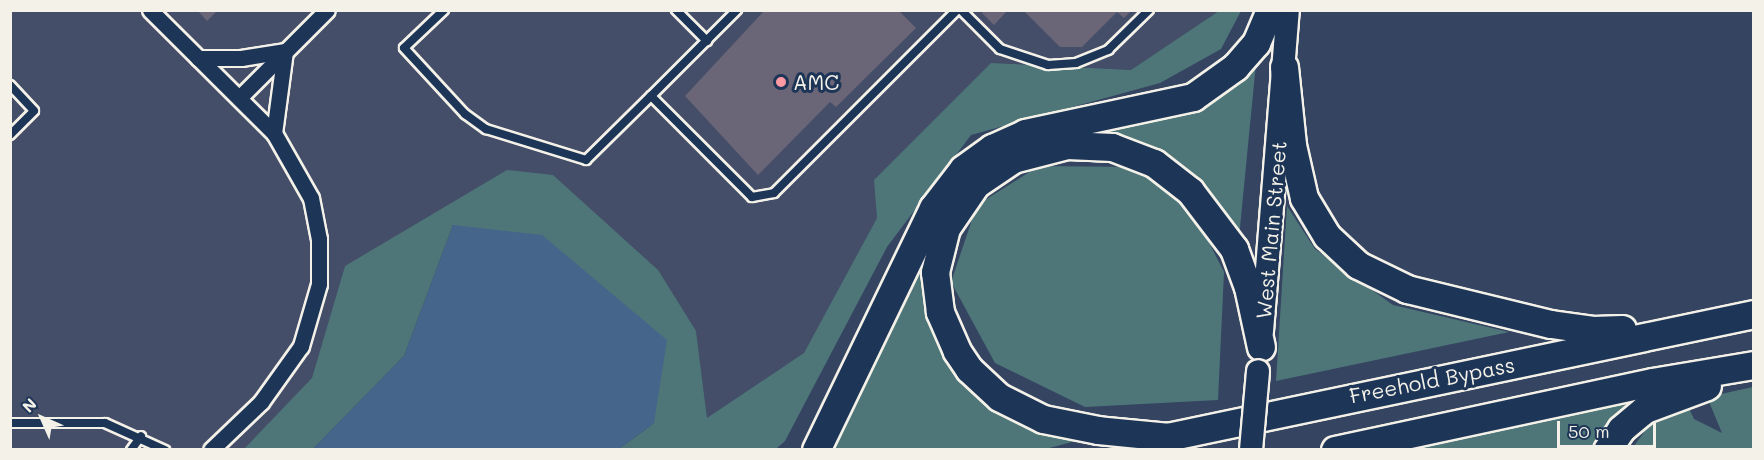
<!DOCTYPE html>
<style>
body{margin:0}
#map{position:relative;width:1764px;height:460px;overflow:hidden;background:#344461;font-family:Mali,sans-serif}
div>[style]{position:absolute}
.built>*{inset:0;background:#444e68}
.green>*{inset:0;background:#4e7679}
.water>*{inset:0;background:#45658a}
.building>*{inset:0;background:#6a6677}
.roads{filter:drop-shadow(2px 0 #f4f1e8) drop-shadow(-2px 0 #f4f1e8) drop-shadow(0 2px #f4f1e8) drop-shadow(0 -2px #f4f1e8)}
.service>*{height:8px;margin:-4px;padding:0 4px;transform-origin:4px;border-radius:4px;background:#1d3557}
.minor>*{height:15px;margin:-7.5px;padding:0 7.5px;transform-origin:7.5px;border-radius:7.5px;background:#1d3557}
.primary>*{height:22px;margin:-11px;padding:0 11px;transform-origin:11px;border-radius:11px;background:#1d3557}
.motorway>*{height:27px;margin:-13.5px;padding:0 13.5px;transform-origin:13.5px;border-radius:13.5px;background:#1d3557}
.bridges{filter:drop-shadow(2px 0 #f4f1e8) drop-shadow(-2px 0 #f4f1e8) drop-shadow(0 2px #f4f1e8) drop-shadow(0 -2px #f4f1e8)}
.primary-bridge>*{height:22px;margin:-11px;padding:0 11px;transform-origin:11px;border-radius:11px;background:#1d3557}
.dots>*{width:16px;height:16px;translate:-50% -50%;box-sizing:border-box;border:3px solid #1d3557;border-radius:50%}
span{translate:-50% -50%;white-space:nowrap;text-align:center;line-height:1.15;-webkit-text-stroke:6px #1d3557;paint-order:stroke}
.poi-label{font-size:21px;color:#f4f1e8}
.left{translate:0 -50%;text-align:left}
.street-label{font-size:21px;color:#f4f1e8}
.frame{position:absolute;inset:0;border:12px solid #f4f1e8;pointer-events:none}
.north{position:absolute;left:12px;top:388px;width:60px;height:60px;-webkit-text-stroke:4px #1d3557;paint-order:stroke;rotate:315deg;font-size:16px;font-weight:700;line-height:24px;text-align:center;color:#f4f1e8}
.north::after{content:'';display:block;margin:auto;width:21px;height:27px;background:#f4f1e8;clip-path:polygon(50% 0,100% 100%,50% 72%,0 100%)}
.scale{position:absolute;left:1557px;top:421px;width:99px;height:27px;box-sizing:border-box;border:3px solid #f4f1e8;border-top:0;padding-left:8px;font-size:18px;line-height:21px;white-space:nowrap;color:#f4f1e8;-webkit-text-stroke:4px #1d3557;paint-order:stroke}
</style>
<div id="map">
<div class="built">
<i style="clip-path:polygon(10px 11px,1221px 11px,1131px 70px,991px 63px,875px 179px,877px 218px,804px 354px,707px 418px,696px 331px,553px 175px,345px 266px,312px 379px,243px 450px,11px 449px)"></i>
</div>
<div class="green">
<i style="clip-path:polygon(1219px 11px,1241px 11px,1221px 49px,1160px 83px,971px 135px,887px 247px,785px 441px,776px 449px,619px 449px,654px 423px,453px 225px,404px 356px,313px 449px,243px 450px,312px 378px,345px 266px,507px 170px,553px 175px,658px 270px,696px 331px,707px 418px,804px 353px,877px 218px,874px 180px,991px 63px,1131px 70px)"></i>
<i style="clip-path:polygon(1257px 53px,1238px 248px,1204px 188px,1067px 134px,1130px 118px)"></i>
<i style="clip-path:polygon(1039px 166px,1136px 167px,1195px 215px,1224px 272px,1218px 400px,1085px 407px,995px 363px,951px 282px,977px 205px)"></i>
<i style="clip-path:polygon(1287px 206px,1315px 249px,1393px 305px,1509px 332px,1276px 381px)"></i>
<i style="clip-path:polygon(938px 216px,926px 262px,970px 385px,1087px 438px,1042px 450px,821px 450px)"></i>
<i style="clip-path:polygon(1753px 387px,1753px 449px,1631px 450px,1648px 427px,1687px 404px,1694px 419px,1722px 433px,1707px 397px)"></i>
<i style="clip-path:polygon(1652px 394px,1596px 449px,1401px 450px)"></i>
</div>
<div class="water">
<i style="clip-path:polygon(453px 225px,542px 235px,667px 340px,654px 423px,619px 449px,313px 449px,404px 356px)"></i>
</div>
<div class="building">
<i style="clip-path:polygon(197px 10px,218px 10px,207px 21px)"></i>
<i style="clip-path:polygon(765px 10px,898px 10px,916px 28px,836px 107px,830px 102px,758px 175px,685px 96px)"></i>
<i style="clip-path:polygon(985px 10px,1008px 10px,994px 25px,982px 13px)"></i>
<i style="clip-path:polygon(1023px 10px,1132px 10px,1124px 18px,1117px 12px,1082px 47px,1060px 47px)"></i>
</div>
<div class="roads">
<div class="service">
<i style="left:444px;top:10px;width:55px;rotate:136.5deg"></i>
<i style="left:404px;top:48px;width:90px;rotate:47.3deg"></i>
<i style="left:465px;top:114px;width:26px;rotate:36deg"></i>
<i style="left:486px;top:129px;width:105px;rotate:17.2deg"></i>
<i style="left:586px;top:160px;width:91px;rotate:-44.6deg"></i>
<i style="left:676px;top:10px;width:44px;rotate:45deg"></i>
<i style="left:737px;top:10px;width:122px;rotate:135deg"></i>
<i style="left:651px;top:96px;width:143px;rotate:45deg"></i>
<i style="left:752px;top:197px;width:22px;rotate:-10deg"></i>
<i style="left:774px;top:193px;width:259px;rotate:-45deg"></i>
<i style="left:961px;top:10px;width:55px;rotate:45deg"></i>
<i style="left:1000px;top:49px;width:51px;rotate:18.4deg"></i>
<i style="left:1048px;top:65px;width:28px;rotate:-4deg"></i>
<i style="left:1076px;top:63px;width:35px;rotate:-22deg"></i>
<i style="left:1108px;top:50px;width:57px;rotate:-44.3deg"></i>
<i style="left:10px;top:85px;width:35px;rotate:47deg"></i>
<i style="left:34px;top:111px;width:34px;rotate:135deg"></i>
<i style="left:10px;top:423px;width:95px"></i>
<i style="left:105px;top:423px;width:66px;rotate:24.2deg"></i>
<i style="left:131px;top:450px;width:17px;rotate:-54deg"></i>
</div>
<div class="minor">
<i style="left:150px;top:10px;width:175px;rotate:44.8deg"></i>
<i style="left:274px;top:133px;width:75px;rotate:60.4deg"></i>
<i style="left:311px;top:198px;width:42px;rotate:79deg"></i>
<i style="left:319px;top:239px;width:45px;rotate:90deg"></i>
<i style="left:319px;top:284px;width:65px;rotate:106.2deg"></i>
<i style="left:301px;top:346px;width:69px;rotate:125.5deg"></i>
<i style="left:261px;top:402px;width:69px;rotate:136.2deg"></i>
<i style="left:198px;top:58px;width:43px"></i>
<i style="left:241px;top:58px;width:45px;rotate:-9deg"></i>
<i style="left:285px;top:51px;width:83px;rotate:97.6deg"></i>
<i style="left:239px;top:98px;width:124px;rotate:-45deg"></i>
</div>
<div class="primary">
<i style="left:1262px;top:331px;width:322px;rotate:-85.4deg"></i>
</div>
<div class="motorway">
<i style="left:1284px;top:67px;width:78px;rotate:84.1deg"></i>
<i style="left:1292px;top:145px;width:54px;rotate:77.2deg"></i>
<i style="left:1304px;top:198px;width:44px;rotate:58.8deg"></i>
<i style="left:1327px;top:236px;width:42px;rotate:43.1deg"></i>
<i style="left:1358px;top:265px;width:55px;rotate:26.1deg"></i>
<i style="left:1407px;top:289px;width:148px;rotate:13.7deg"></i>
<i style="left:1551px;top:324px;width:42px;rotate:8.1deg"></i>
<i style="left:1593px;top:330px;width:29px;rotate:-2deg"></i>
<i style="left:1169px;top:437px;width:71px;rotate:-174.4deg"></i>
<i style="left:1098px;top:430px;width:56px;rotate:-168.7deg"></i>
<i style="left:1043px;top:419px;width:49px;rotate:-153.4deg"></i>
<i style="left:999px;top:397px;width:41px;rotate:-137deg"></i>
<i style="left:969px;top:369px;width:22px;rotate:-124deg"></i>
<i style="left:957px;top:351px;width:43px;rotate:-113.6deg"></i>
<i style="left:940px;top:312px;width:40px;rotate:-97.1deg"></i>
<i style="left:935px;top:272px;width:45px;rotate:-76deg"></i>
<i style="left:946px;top:228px;width:53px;rotate:-55.7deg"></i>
<i style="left:976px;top:184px;width:45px;rotate:-34deg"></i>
<i style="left:1013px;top:159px;width:56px;rotate:-14.5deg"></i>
<i style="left:1067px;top:145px;width:45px;rotate:2.5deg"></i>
<i style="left:1112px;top:147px;width:45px;rotate:20.9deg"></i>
<i style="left:1154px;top:163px;width:46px;rotate:37.9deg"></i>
<i style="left:1190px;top:191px;width:73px;rotate:52.8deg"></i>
<i style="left:1234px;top:249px;width:40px;rotate:69.8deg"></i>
<i style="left:1248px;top:287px;width:61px;rotate:77.8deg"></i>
<i style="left:1153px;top:440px;width:614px;rotate:-11.84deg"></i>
<i style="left:816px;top:450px;width:269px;rotate:-64.2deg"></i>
<i style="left:933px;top:208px;width:49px;rotate:-52.4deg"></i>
<i style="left:963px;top:169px;width:36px;rotate:-36deg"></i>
<i style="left:992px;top:148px;width:36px;rotate:-24deg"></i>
<i style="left:1025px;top:133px;width:172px;rotate:-12.1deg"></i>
<i style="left:1193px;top:97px;width:52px;rotate:-35.5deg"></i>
<i style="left:1235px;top:67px;width:32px;rotate:-49deg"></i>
<i style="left:1256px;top:43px;width:36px;rotate:-67deg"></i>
<i style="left:1335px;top:450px;width:324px;rotate:-12.1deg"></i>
<i style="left:1652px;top:382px;width:103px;rotate:-9.5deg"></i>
<i style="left:1607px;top:450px;width:25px;rotate:-56deg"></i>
<i style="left:1621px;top:429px;width:31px;rotate:-40deg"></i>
<i style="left:1645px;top:409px;width:66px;rotate:-20.4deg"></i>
</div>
</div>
<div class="bridges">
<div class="primary-bridge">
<i style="left:1251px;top:450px;width:79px;rotate:-84.9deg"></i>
</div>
</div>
<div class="dots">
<i style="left:781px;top:82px;background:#ff9aa2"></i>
</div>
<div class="poi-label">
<span class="left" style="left:793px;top:82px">AMC</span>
</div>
<div class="street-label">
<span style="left:1271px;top:230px;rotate:-85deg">West Main Street</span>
<span style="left:1432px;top:380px;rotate:-11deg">Freehold Bypass</span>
</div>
<div class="frame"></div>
<div class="north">N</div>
<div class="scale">50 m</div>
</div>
